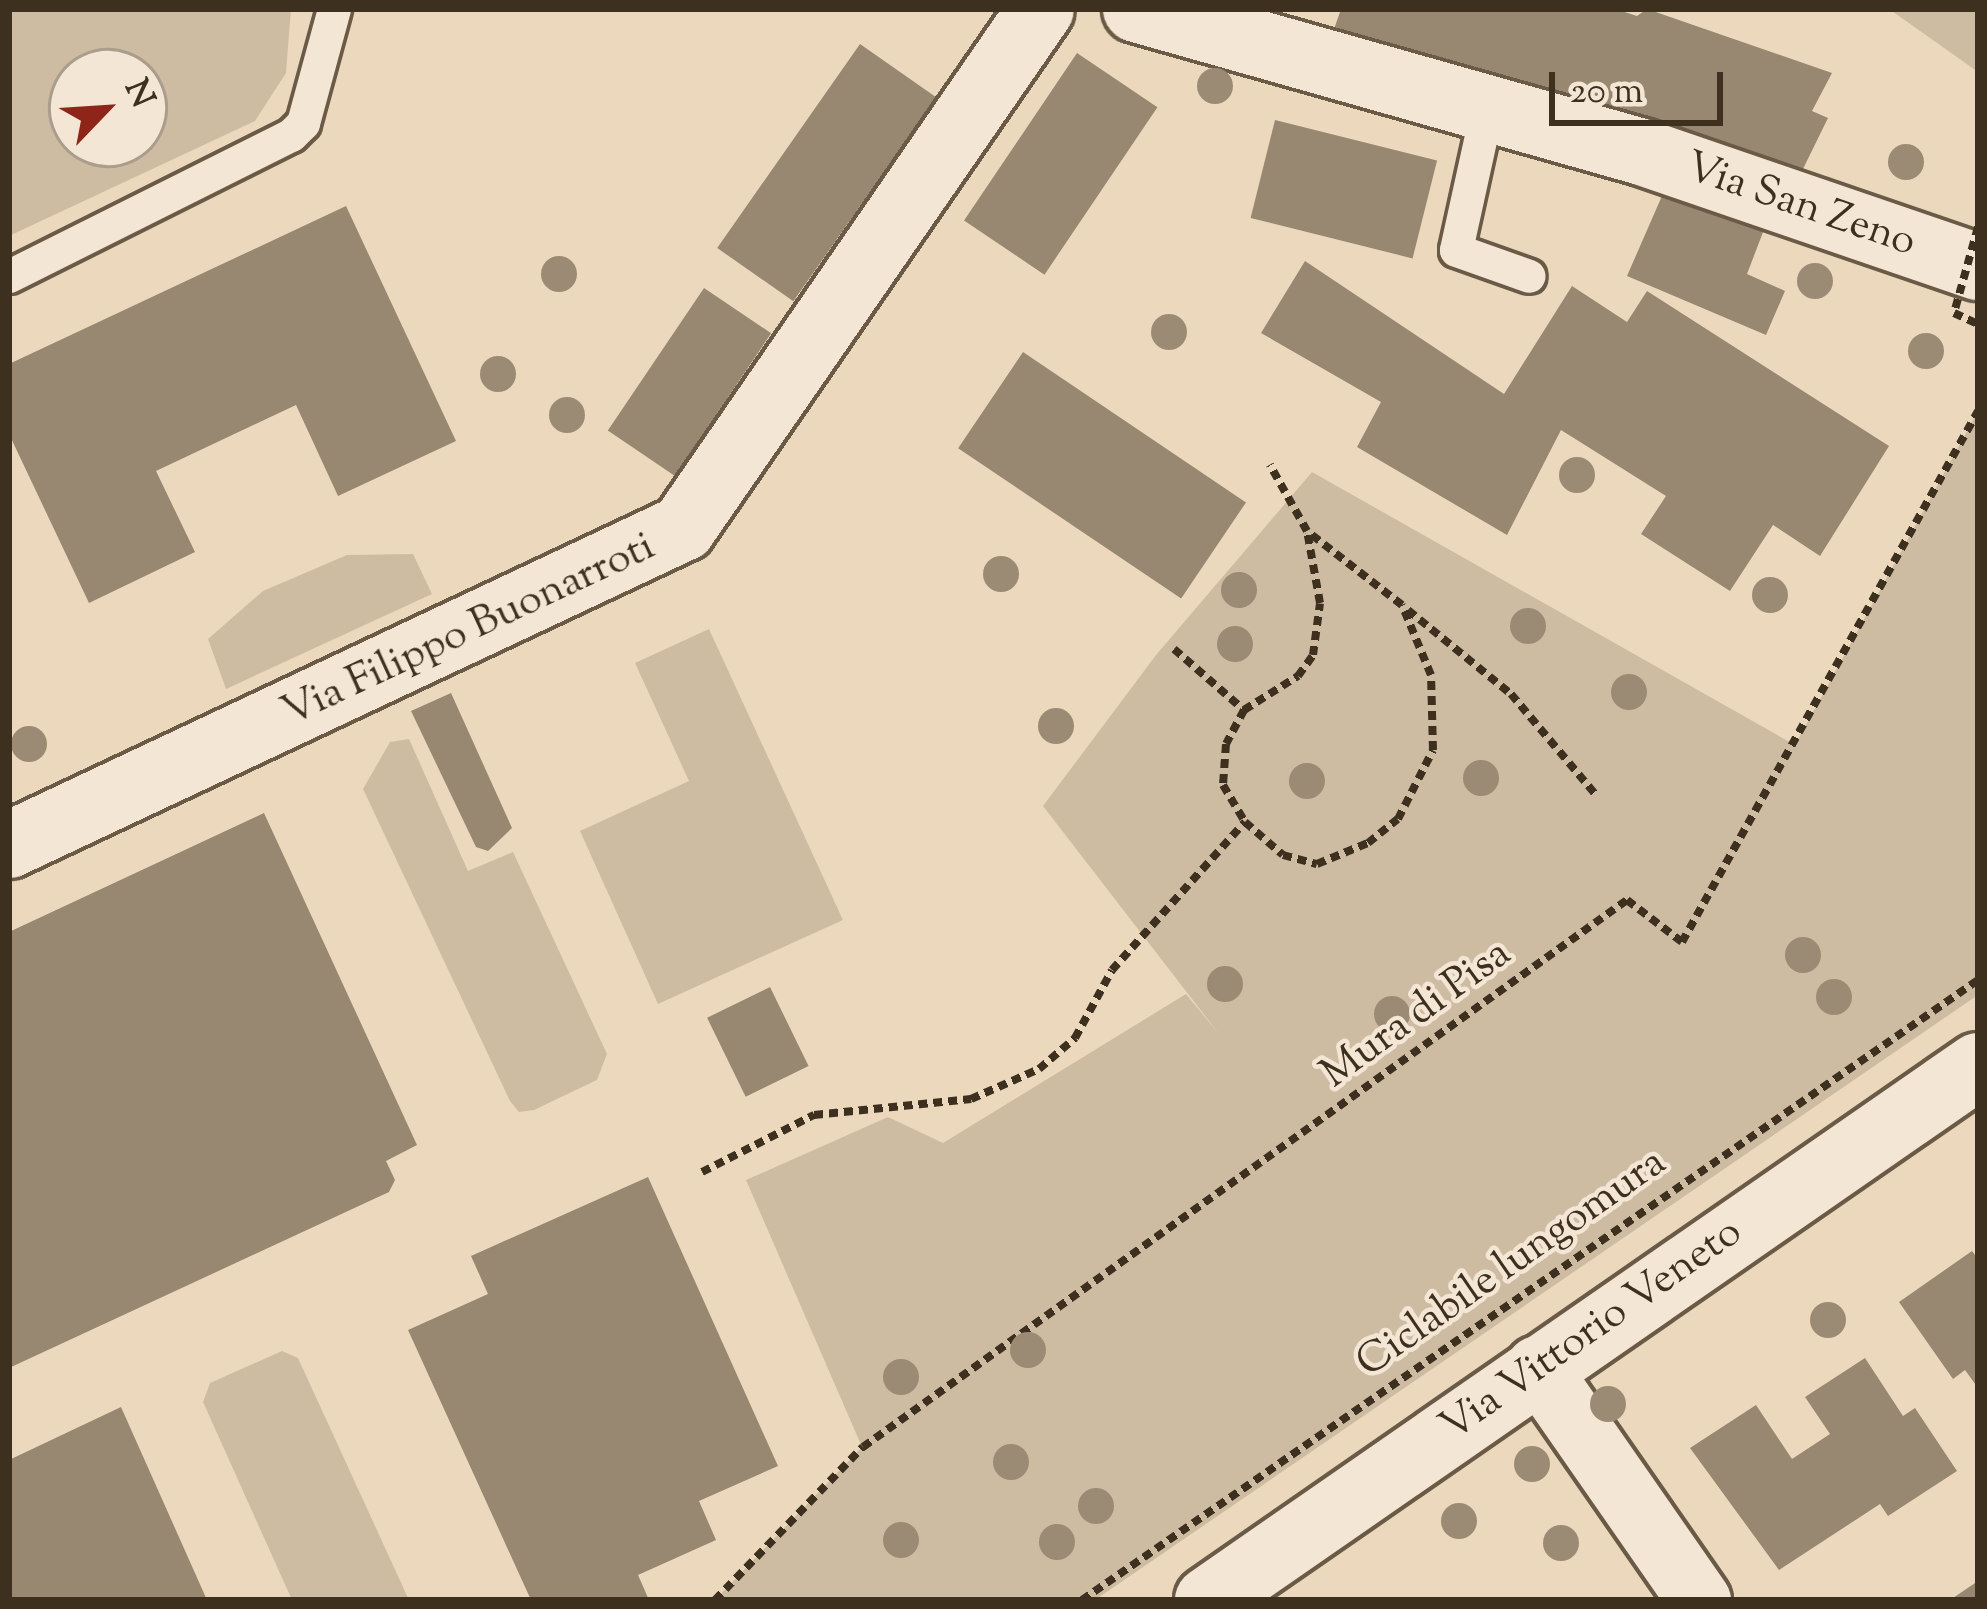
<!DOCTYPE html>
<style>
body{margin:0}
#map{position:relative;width:1987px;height:1609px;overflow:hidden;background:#ecd9bd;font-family:"Sorts Mill Goudy",serif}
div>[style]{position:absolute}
.green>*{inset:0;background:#cebca2}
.building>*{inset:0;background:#988871;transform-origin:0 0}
.path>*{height:8px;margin-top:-4px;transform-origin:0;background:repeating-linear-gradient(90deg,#3e301e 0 9px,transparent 0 15px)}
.roads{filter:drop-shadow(3px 0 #6a5a46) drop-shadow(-3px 0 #6a5a46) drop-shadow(0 3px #6a5a46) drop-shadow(0 -3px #6a5a46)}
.lane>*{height:33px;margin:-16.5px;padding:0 16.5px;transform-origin:16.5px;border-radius:16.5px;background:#f3e6d4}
.street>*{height:63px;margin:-31.5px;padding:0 31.5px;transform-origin:31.5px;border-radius:31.5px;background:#f3e6d4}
.secondary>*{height:66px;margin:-33px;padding:0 33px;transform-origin:33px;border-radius:33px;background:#f3e6d4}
.path-bridge>*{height:8px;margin-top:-4px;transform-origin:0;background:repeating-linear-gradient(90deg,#3e301e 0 9px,transparent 0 15px)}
.trees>*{width:36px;height:36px;margin:-18px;border-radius:50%;background:#9c8b74}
span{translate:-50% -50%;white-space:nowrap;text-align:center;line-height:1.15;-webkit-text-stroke:9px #f3e6d4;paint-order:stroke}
.street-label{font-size:42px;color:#3e301e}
.frame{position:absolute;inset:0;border:12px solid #3e301e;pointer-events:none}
.north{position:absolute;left:48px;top:48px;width:120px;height:120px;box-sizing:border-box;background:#f3e6d4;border:3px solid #ab9d8b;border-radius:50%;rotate:65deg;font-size:33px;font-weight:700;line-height:48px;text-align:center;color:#3e301e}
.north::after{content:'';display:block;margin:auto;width:42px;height:54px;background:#8f2418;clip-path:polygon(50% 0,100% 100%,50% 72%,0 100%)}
.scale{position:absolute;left:1549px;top:72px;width:174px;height:54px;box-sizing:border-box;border:6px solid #3e301e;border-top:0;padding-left:15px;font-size:36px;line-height:42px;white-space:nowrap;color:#3e301e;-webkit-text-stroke:9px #f3e6d4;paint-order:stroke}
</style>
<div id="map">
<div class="green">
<i style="clip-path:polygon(evenodd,9px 9px,291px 9px,286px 73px,255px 121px,9px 236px,9px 9px,144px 72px,144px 144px,72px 144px,72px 72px,144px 72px)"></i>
<i style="clip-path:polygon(1889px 9px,1978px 9px,1978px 72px)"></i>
<i style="clip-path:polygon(1978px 411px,1978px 995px,1095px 1600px,715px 1600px,862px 1447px,746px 1180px,888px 1117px,943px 1143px,1186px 994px,1219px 1034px,1043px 806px,1156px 655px,1312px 472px,1795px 745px)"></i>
<i style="clip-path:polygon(413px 554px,432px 594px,226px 689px,208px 639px,263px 591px,347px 555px)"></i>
<i style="clip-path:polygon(709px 629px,843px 920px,658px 1004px,580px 831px,689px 781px,635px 663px)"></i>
<i style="clip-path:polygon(409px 739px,468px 871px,513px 852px,607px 1054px,597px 1080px,534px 1110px,519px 1112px,510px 1101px,363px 789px,390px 742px)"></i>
<i style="clip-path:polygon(282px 1351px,298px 1358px,409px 1600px,292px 1600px,203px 1402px,210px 1383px)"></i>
</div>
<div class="building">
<i style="clip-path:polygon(1341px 9px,1615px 9px,1637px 16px,1647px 9px,1832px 73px,1812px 111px,1828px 118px,1801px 173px,1332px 35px)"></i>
<i style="left:860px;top:44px;width:93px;height:249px;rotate:35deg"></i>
<i style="left:1077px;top:53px;width:97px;height:202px;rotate:34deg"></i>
<i style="left:1275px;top:120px;width:167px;height:101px;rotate:14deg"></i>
<i style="clip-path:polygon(1665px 189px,1765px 227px,1747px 274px,1785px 291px,1766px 335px,1627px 276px)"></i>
<i style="clip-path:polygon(346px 206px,456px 441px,338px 496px,296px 405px,156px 471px,195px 552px,89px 603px,9px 434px,9px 364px)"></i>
<i style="clip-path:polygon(1305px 261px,1504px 394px,1572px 286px,1627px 322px,1647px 291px,1889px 446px,1820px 556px,1773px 525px,1730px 591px,1641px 534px,1666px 496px,1561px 430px,1507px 535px,1357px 447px,1381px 402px,1261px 333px)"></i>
<i style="left:704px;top:288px;width:81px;height:172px;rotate:34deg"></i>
<i style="left:1023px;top:352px;width:269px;height:116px;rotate:34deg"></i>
<i style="clip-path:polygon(451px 693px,512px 828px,488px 851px,476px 847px,411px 711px)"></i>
<i style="clip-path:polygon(264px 813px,417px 1145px,386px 1161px,395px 1180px,389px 1192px,9px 1368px,9px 932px)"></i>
<i style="left:770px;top:987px;width:88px;height:70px;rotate:64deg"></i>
<i style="clip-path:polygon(648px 1177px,778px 1466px,699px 1501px,716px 1540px,638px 1575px,649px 1600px,531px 1600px,408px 1330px,488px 1294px,471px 1256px)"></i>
<i style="clip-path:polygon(1972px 1251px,1978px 1259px,1978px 1388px,1965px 1370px,1953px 1379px,1899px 1302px)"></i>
<i style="clip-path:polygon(1865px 1358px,1903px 1416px,1915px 1408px,1957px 1471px,1888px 1516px,1880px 1504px,1779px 1570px,1690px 1448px,1756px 1405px,1792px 1459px,1830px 1434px,1805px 1397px)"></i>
<i style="clip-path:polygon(121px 1407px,207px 1600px,9px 1600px,9px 1460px)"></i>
<i style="clip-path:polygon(1978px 1581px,1978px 1600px,1950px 1600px)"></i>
</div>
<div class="path">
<i style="left:1408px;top:610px;width:133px;rotate:39.2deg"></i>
<i style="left:1511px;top:694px;width:133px;rotate:49.9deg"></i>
<i style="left:1174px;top:649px;width:93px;rotate:41.1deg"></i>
<i style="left:1244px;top:710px;width:64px;rotate:-32.2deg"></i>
<i style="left:1298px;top:676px;width:26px;rotate:-54deg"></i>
<i style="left:1313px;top:655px;width:52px;rotate:-82.3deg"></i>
<i style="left:1320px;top:603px;width:73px;rotate:-100.2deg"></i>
<i style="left:1307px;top:531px;width:76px;rotate:-119.3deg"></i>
<i style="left:1244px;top:710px;width:38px;rotate:118deg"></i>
<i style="left:1226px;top:744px;width:41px;rotate:94.2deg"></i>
<i style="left:1223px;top:785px;width:43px;rotate:59.3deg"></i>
<i style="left:1245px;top:822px;width:50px;rotate:41deg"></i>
<i style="left:1283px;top:855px;width:35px;rotate:15deg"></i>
<i style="left:1317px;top:864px;width:55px;rotate:-22.4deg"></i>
<i style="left:1368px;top:843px;width:38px;rotate:-39deg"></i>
<i style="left:1398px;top:819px;width:77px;rotate:-63.1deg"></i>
<i style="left:1433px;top:750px;width:75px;rotate:-91.5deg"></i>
<i style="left:1431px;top:675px;width:76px;rotate:-112.5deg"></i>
<i style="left:1402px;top:605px;width:120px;rotate:-142.1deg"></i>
<i style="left:702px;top:1172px;width:126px;rotate:-27deg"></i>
<i style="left:814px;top:1115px;width:158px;rotate:-5.8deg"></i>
<i style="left:971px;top:1099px;width:74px;rotate:-23.8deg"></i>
<i style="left:1039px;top:1069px;width:48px;rotate:-40.7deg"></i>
<i style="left:1075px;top:1038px;width:77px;rotate:-61.4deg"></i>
<i style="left:1112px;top:970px;width:199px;rotate:-48.1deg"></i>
<i style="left:715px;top:1600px;width:213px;rotate:-46deg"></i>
<i style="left:863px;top:1447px;width:940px;rotate:-35.6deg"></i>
<i style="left:1627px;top:900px;width:69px;rotate:37.4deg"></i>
<i style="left:1682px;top:942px;width:608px;rotate:-60.86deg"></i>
<i style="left:1082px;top:1600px;width:1090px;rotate:-34.68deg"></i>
</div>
<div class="roads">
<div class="lane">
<i style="left:1486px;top:113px;width:140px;rotate:102.4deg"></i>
<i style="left:1456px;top:250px;width:77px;rotate:19.6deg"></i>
<i style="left:9px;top:276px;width:315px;rotate:-26.6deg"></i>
<i style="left:291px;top:135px;width:17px;rotate:-45deg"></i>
<i style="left:303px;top:123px;width:118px;rotate:-74.8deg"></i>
</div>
<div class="street">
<i style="left:1537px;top:1367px;width:284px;rotate:55.2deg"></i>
</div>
<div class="secondary">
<i style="left:1136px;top:9px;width:526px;rotate:15.78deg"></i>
<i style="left:1642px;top:152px;width:355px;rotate:18.9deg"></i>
<i style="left:9px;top:845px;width:745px;rotate:-25.19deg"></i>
<i style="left:683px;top:528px;width:630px;rotate:-55.4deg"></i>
<i style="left:1208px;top:1600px;width:937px;rotate:-34.74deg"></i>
</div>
</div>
<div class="path-bridge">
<i style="left:1978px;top:227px;width:89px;rotate:105.6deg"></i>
<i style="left:1954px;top:313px;width:26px;rotate:25deg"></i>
</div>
<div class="trees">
<i style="left:1215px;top:86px"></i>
<i style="left:1906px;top:162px"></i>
<i style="left:559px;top:274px"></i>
<i style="left:1815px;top:281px"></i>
<i style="left:1169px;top:332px"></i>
<i style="left:1926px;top:351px"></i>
<i style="left:498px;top:374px"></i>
<i style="left:567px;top:415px"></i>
<i style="left:1577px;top:475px"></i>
<i style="left:1001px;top:574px"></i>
<i style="left:1239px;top:590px"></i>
<i style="left:1770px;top:595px"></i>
<i style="left:1528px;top:626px"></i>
<i style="left:1235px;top:644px"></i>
<i style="left:1629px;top:692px"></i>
<i style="left:1056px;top:726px"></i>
<i style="left:29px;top:744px"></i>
<i style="left:1481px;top:778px"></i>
<i style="left:1307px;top:781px"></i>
<i style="left:1803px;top:955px"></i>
<i style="left:1225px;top:984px"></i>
<i style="left:1834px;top:997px"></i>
<i style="left:1392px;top:1014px"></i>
<i style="left:1828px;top:1320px"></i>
<i style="left:1028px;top:1350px"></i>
<i style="left:901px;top:1377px"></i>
<i style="left:1608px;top:1404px"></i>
<i style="left:1011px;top:1462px"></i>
<i style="left:1532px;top:1464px"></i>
<i style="left:1096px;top:1506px"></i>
<i style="left:1459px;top:1521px"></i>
<i style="left:901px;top:1540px"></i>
<i style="left:1057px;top:1542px"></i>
<i style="left:1561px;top:1543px"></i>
</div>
<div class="street-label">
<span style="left:1800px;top:206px;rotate:19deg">Via San Zeno</span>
<span style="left:469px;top:631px;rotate:-25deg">Via Filippo Buonarroti</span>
<span style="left:1417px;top:1015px;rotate:-36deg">Mura di Pisa</span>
<span style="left:1512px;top:1264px;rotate:-35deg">Ciclabile lungomura</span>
<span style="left:1592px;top:1331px;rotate:-35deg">Via Vittorio Veneto</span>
</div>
<div class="frame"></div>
<div class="north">N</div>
<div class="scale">20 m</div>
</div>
